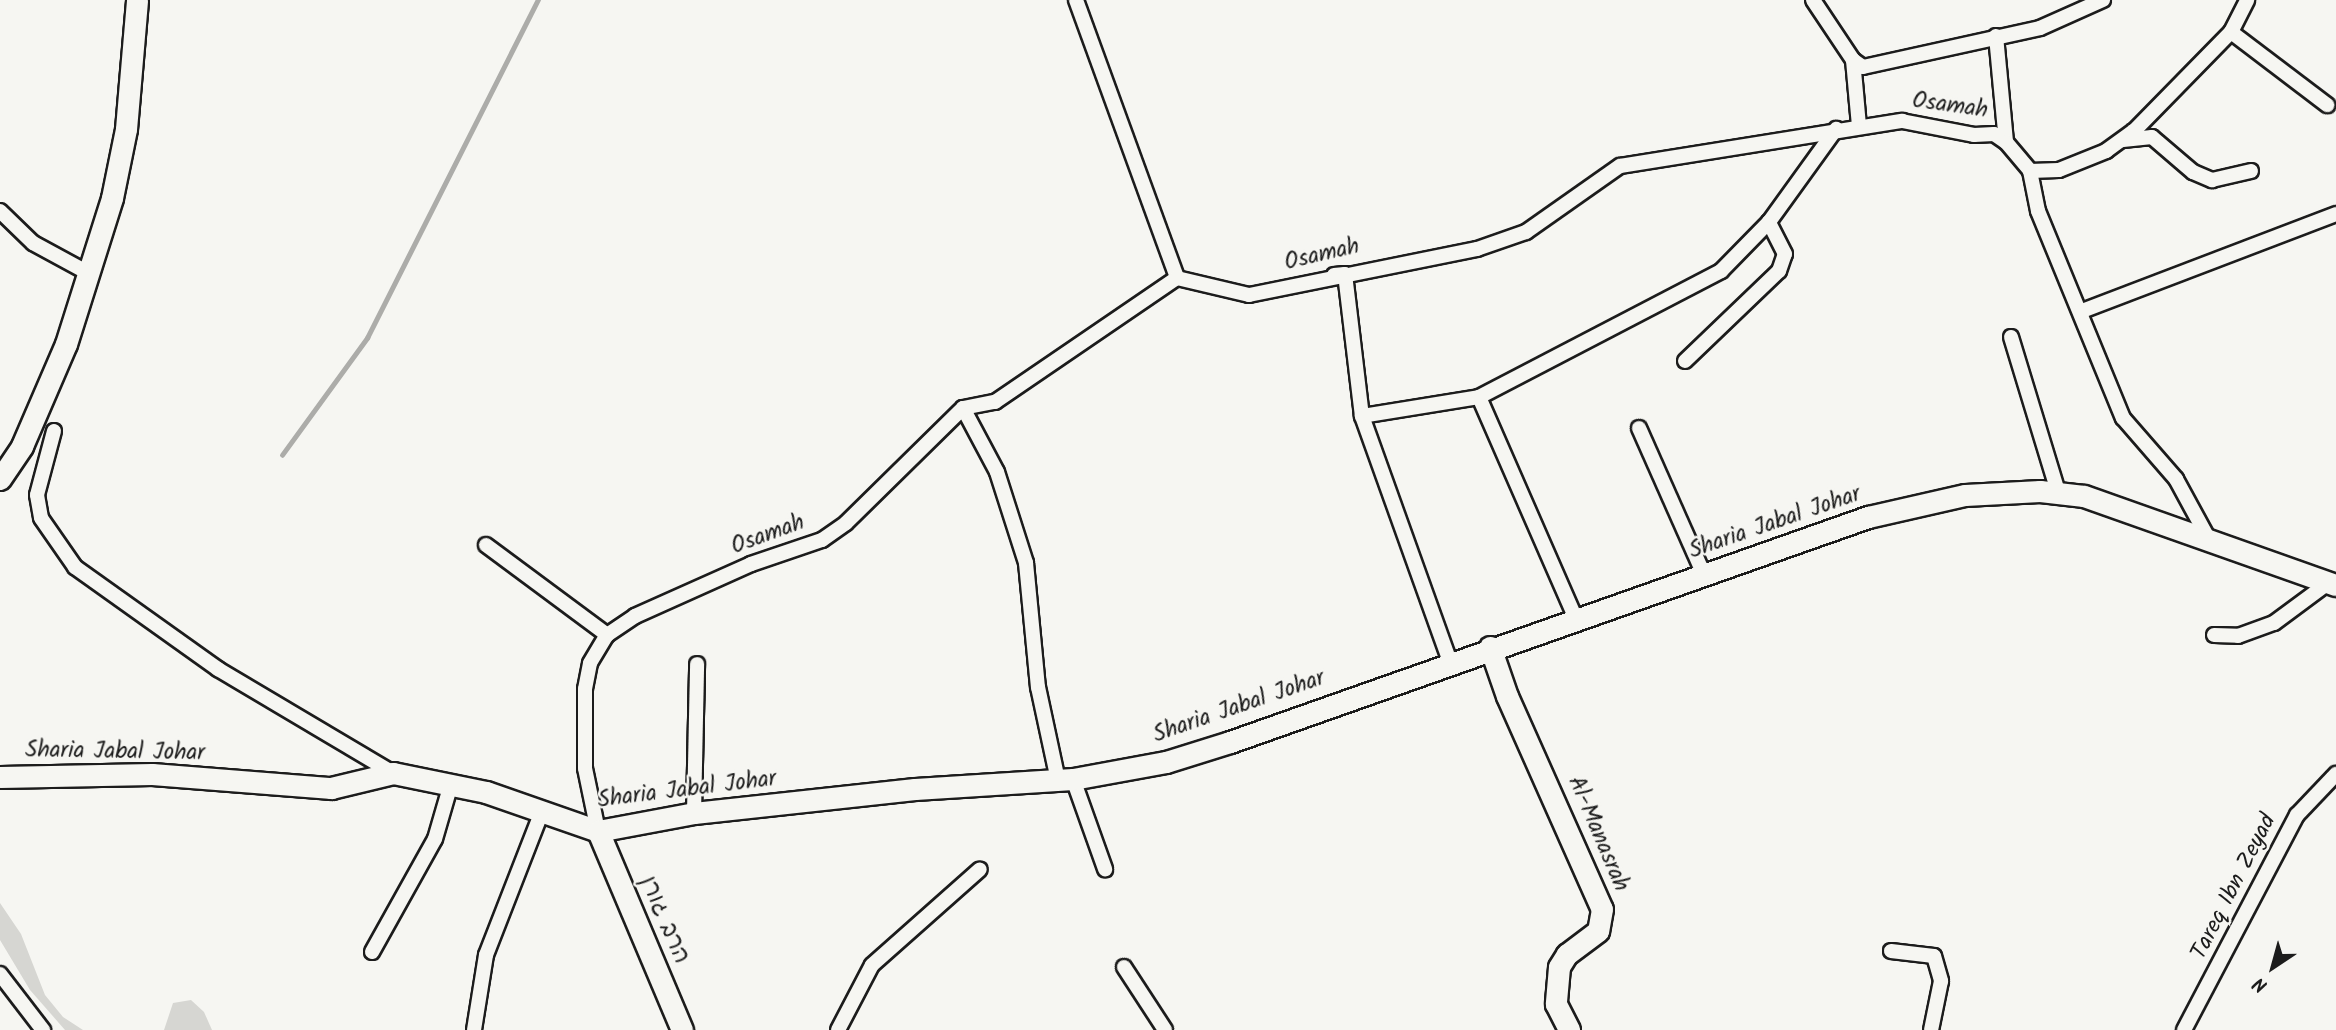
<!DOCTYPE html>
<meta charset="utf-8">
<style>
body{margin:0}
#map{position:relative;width:2336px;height:1030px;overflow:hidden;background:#f6f6f2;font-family:Kalam,"Playpen Sans Hebrew",sans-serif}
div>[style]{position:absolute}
.green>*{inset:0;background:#d6d6d2}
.stream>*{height:4.5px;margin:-2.25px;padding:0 2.25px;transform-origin:2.25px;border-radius:2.25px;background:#acaca9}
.roads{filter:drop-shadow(2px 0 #1c1c1c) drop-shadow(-2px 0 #1c1c1c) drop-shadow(0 2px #1c1c1c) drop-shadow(0 -2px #1c1c1c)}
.street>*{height:14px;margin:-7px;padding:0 7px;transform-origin:7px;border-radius:7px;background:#f6f6f2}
.secondary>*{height:21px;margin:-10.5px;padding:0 10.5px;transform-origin:10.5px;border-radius:10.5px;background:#f6f6f2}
span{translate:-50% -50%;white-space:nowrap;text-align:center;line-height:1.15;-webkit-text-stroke:5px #f6f6f2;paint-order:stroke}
.street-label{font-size:23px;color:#1c1c1c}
.north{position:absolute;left:2238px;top:932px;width:70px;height:70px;-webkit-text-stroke:5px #f6f6f2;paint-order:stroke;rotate:216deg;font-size:19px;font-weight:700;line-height:28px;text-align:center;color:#1c1c1c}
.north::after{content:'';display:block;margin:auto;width:24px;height:32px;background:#1c1c1c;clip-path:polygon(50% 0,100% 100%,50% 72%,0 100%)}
</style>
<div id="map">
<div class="green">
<i style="clip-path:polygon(0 903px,21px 934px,45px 995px,63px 1017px,83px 1030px,65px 1030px,30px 990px,0 940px)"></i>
<i style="clip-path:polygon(191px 1000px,204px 1012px,212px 1030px,164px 1030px,173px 1003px)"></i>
</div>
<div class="stream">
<i style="left:282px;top:455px;width:145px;rotate:-54deg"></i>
<i style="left:367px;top:338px;width:379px;rotate:-63.2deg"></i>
</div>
<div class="roads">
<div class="street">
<i style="left:1076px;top:0;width:296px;rotate:70deg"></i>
<i style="left:1813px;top:0;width:72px;rotate:56.3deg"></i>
<i style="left:1853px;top:60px;width:66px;rotate:84.8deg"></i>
<i style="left:2231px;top:32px;width:121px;rotate:37.2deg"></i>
<i style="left:1996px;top:36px;width:106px;rotate:84.6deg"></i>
<i style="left:1853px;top:60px;width:12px;rotate:35deg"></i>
<i style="left:1863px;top:67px;width:181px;rotate:-12.4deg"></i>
<i style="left:2040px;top:28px;width:69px;rotate:-24deg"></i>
<i style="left:2123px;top:140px;width:29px;rotate:-6deg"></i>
<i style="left:2152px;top:137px;width:54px;rotate:40.5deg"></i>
<i style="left:2193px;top:172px;width:21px;rotate:23deg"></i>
<i style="left:2212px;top:180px;width:40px;rotate:-13deg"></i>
<i style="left:2030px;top:171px;width:41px;rotate:78.7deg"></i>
<i style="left:2038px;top:211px;width:224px;rotate:67.7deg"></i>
<i style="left:2123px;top:418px;width:81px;rotate:49deg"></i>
<i style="left:2176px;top:479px;width:67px;rotate:61.5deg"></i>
<i style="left:0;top:211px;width:46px;rotate:44.1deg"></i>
<i style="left:33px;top:243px;width:65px;rotate:28.5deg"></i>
<i style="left:1334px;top:275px;width:11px;rotate:-5deg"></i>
<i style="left:1345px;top:274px;width:143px;rotate:83.2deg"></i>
<i style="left:1362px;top:416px;width:264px;rotate:70.3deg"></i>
<i style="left:2082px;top:311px;width:272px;rotate:-20.9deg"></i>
<i style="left:2011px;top:337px;width:162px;rotate:73.1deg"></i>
<i style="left:1685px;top:361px;width:130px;rotate:-43.8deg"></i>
<i style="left:1779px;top:271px;width:18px;rotate:-71deg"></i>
<i style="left:1785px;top:254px;width:36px;rotate:-117deg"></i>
<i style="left:1479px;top:397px;width:242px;rotate:66.4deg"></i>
<i style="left:963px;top:408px;width:72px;rotate:62deg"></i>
<i style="left:997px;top:472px;width:96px;rotate:72.3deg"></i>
<i style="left:1026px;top:563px;width:125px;rotate:84.5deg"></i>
<i style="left:1038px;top:687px;width:95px;rotate:77.9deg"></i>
<i style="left:1362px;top:416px;width:119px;rotate:-9.2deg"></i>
<i style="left:1479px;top:397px;width:273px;rotate:-27.5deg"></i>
<i style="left:1721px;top:271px;width:69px;rotate:-45.6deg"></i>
<i style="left:1769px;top:222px;width:115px;rotate:-54.2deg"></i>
<i style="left:1639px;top:428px;width:161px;rotate:66.1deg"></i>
<i style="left:54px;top:431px;width:66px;rotate:104.9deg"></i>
<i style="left:37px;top:495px;width:23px;rotate:80deg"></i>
<i style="left:41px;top:518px;width:60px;rotate:55.2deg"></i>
<i style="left:75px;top:567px;width:176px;rotate:35.5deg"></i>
<i style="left:218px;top:669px;width:204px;rotate:30.7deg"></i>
<i style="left:486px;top:545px;width:151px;rotate:36.6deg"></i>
<i style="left:2214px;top:635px;width:24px;rotate:2deg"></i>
<i style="left:2238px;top:636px;width:38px;rotate:-20deg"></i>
<i style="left:2274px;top:623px;width:67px;rotate:-36.5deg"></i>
<i style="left:1073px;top:779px;width:96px;rotate:70.4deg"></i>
<i style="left:694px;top:813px;width:149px;rotate:-88.8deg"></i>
<i style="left:598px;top:831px;width:64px;rotate:-101.7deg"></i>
<i style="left:585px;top:768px;width:79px;rotate:-90deg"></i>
<i style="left:585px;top:689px;width:26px;rotate:-79deg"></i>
<i style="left:590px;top:663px;width:33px;rotate:-59deg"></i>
<i style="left:607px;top:635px;width:34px;rotate:-34deg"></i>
<i style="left:635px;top:616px;width:127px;rotate:-24.1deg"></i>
<i style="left:751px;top:564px;width:75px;rotate:-18.7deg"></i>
<i style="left:822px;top:540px;width:29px;rotate:-35deg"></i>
<i style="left:846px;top:523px;width:164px;rotate:-44.5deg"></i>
<i style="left:963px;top:408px;width:33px;rotate:-11deg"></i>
<i style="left:995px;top:402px;width:220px;rotate:-34.3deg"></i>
<i style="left:1177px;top:278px;width:74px;rotate:13.3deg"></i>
<i style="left:1249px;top:295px;width:233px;rotate:-11.4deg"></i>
<i style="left:1477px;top:249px;width:52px;rotate:-19.1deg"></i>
<i style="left:1526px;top:232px;width:115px;rotate:-35.1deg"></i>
<i style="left:1620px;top:166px;width:286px;rotate:-9.1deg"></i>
<i style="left:1902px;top:121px;width:73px;rotate:11deg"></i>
<i style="left:1974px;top:135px;width:20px;rotate:-3deg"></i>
<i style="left:1994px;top:134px;width:14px;rotate:34deg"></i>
<i style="left:2006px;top:142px;width:38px;rotate:50deg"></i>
<i style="left:2030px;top:171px;width:29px;rotate:-2deg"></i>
<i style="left:2059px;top:170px;width:51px;rotate:-22deg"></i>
<i style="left:2106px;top:151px;width:34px;rotate:-36deg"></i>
<i style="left:2134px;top:131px;width:139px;rotate:-45.6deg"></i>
<i style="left:2231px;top:32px;width:36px;rotate:-63deg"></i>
<i style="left:1891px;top:951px;width:43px;rotate:6.6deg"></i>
<i style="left:1934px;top:956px;width:26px;rotate:74deg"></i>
<i style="left:1941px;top:981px;width:50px;rotate:101.5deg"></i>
<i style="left:372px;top:952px;width:129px;rotate:-60.9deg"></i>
<i style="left:435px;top:839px;width:57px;rotate:-73.8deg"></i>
<i style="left:1124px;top:967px;width:75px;rotate:56.9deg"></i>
<i style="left:0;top:974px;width:71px;rotate:52.5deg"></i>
<i style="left:474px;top:1030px;width:76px;rotate:-80.9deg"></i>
<i style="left:486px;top:955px;width:151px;rotate:-68.7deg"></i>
<i style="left:838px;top:1030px;width:73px;rotate:-62.4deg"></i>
<i style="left:872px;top:965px;width:144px;rotate:-41.6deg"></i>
<i style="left:2184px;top:1030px;width:243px;rotate:-62.3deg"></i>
<i style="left:2297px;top:815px;width:57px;rotate:-46.4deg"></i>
</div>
<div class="secondary">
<i style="left:0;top:479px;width:40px;rotate:-56deg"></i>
<i style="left:22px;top:446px;width:111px;rotate:-66.7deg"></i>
<i style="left:66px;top:344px;width:153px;rotate:-72.5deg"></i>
<i style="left:112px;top:198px;width:70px;rotate:-78.5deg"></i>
<i style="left:126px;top:129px;width:129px;rotate:-85.1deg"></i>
<i style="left:1490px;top:647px;width:52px;rotate:70.9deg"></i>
<i style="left:1507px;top:696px;width:233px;rotate:66deg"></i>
<i style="left:1602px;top:909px;width:22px;rotate:100deg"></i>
<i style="left:1598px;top:931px;width:39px;rotate:143deg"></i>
<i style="left:1567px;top:954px;width:15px;rotate:122deg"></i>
<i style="left:1559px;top:967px;width:37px;rotate:95deg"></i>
<i style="left:1556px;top:1004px;width:29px;rotate:63deg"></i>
<i style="left:0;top:777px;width:152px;rotate:-1.1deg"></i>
<i style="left:152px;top:774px;width:180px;rotate:4.5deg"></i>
<i style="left:331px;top:788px;width:64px;rotate:-13.6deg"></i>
<i style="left:393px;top:773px;width:95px;rotate:11.5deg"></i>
<i style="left:486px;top:792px;width:119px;rotate:19.2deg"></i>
<i style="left:598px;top:831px;width:98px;rotate:-10.6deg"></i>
<i style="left:694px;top:813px;width:222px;rotate:-6.2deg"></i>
<i style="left:915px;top:789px;width:158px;rotate:-3.6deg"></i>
<i style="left:1073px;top:779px;width:95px;rotate:-10.4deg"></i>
<i style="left:1166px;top:762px;width:67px;rotate:-17.4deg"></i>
<i style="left:1230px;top:742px;width:677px;rotate:-19.43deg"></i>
<i style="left:1868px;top:517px;width:99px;rotate:-12.8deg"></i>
<i style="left:1965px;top:495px;width:75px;rotate:-3.1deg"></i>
<i style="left:2040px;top:491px;width:44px;rotate:6.5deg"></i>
<i style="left:2084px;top:496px;width:267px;rotate:19.5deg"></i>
<i style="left:598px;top:831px;width:216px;rotate:67.1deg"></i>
</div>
</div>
<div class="street-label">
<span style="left:1950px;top:106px;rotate:8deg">Osamah</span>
<span style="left:1322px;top:255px;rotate:-13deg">Osamah</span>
<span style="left:1775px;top:523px;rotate:-19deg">Sharia Jabal Johar</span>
<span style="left:768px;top:535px;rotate:-20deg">Osamah</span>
<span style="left:1239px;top:707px;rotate:-19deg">Sharia Jabal Johar</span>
<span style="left:115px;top:752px;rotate:1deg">Sharia Jabal Johar</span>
<span style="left:687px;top:790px;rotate:-7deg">Sharia Jabal Johar</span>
<span style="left:1598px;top:834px;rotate:67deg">Al-Manasrah</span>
<span style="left:2234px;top:887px;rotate:-63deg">Tareq Ibn Zeyad</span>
<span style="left:664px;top:920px;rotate:67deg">הרב גורן</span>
</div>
<div class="north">N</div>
</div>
